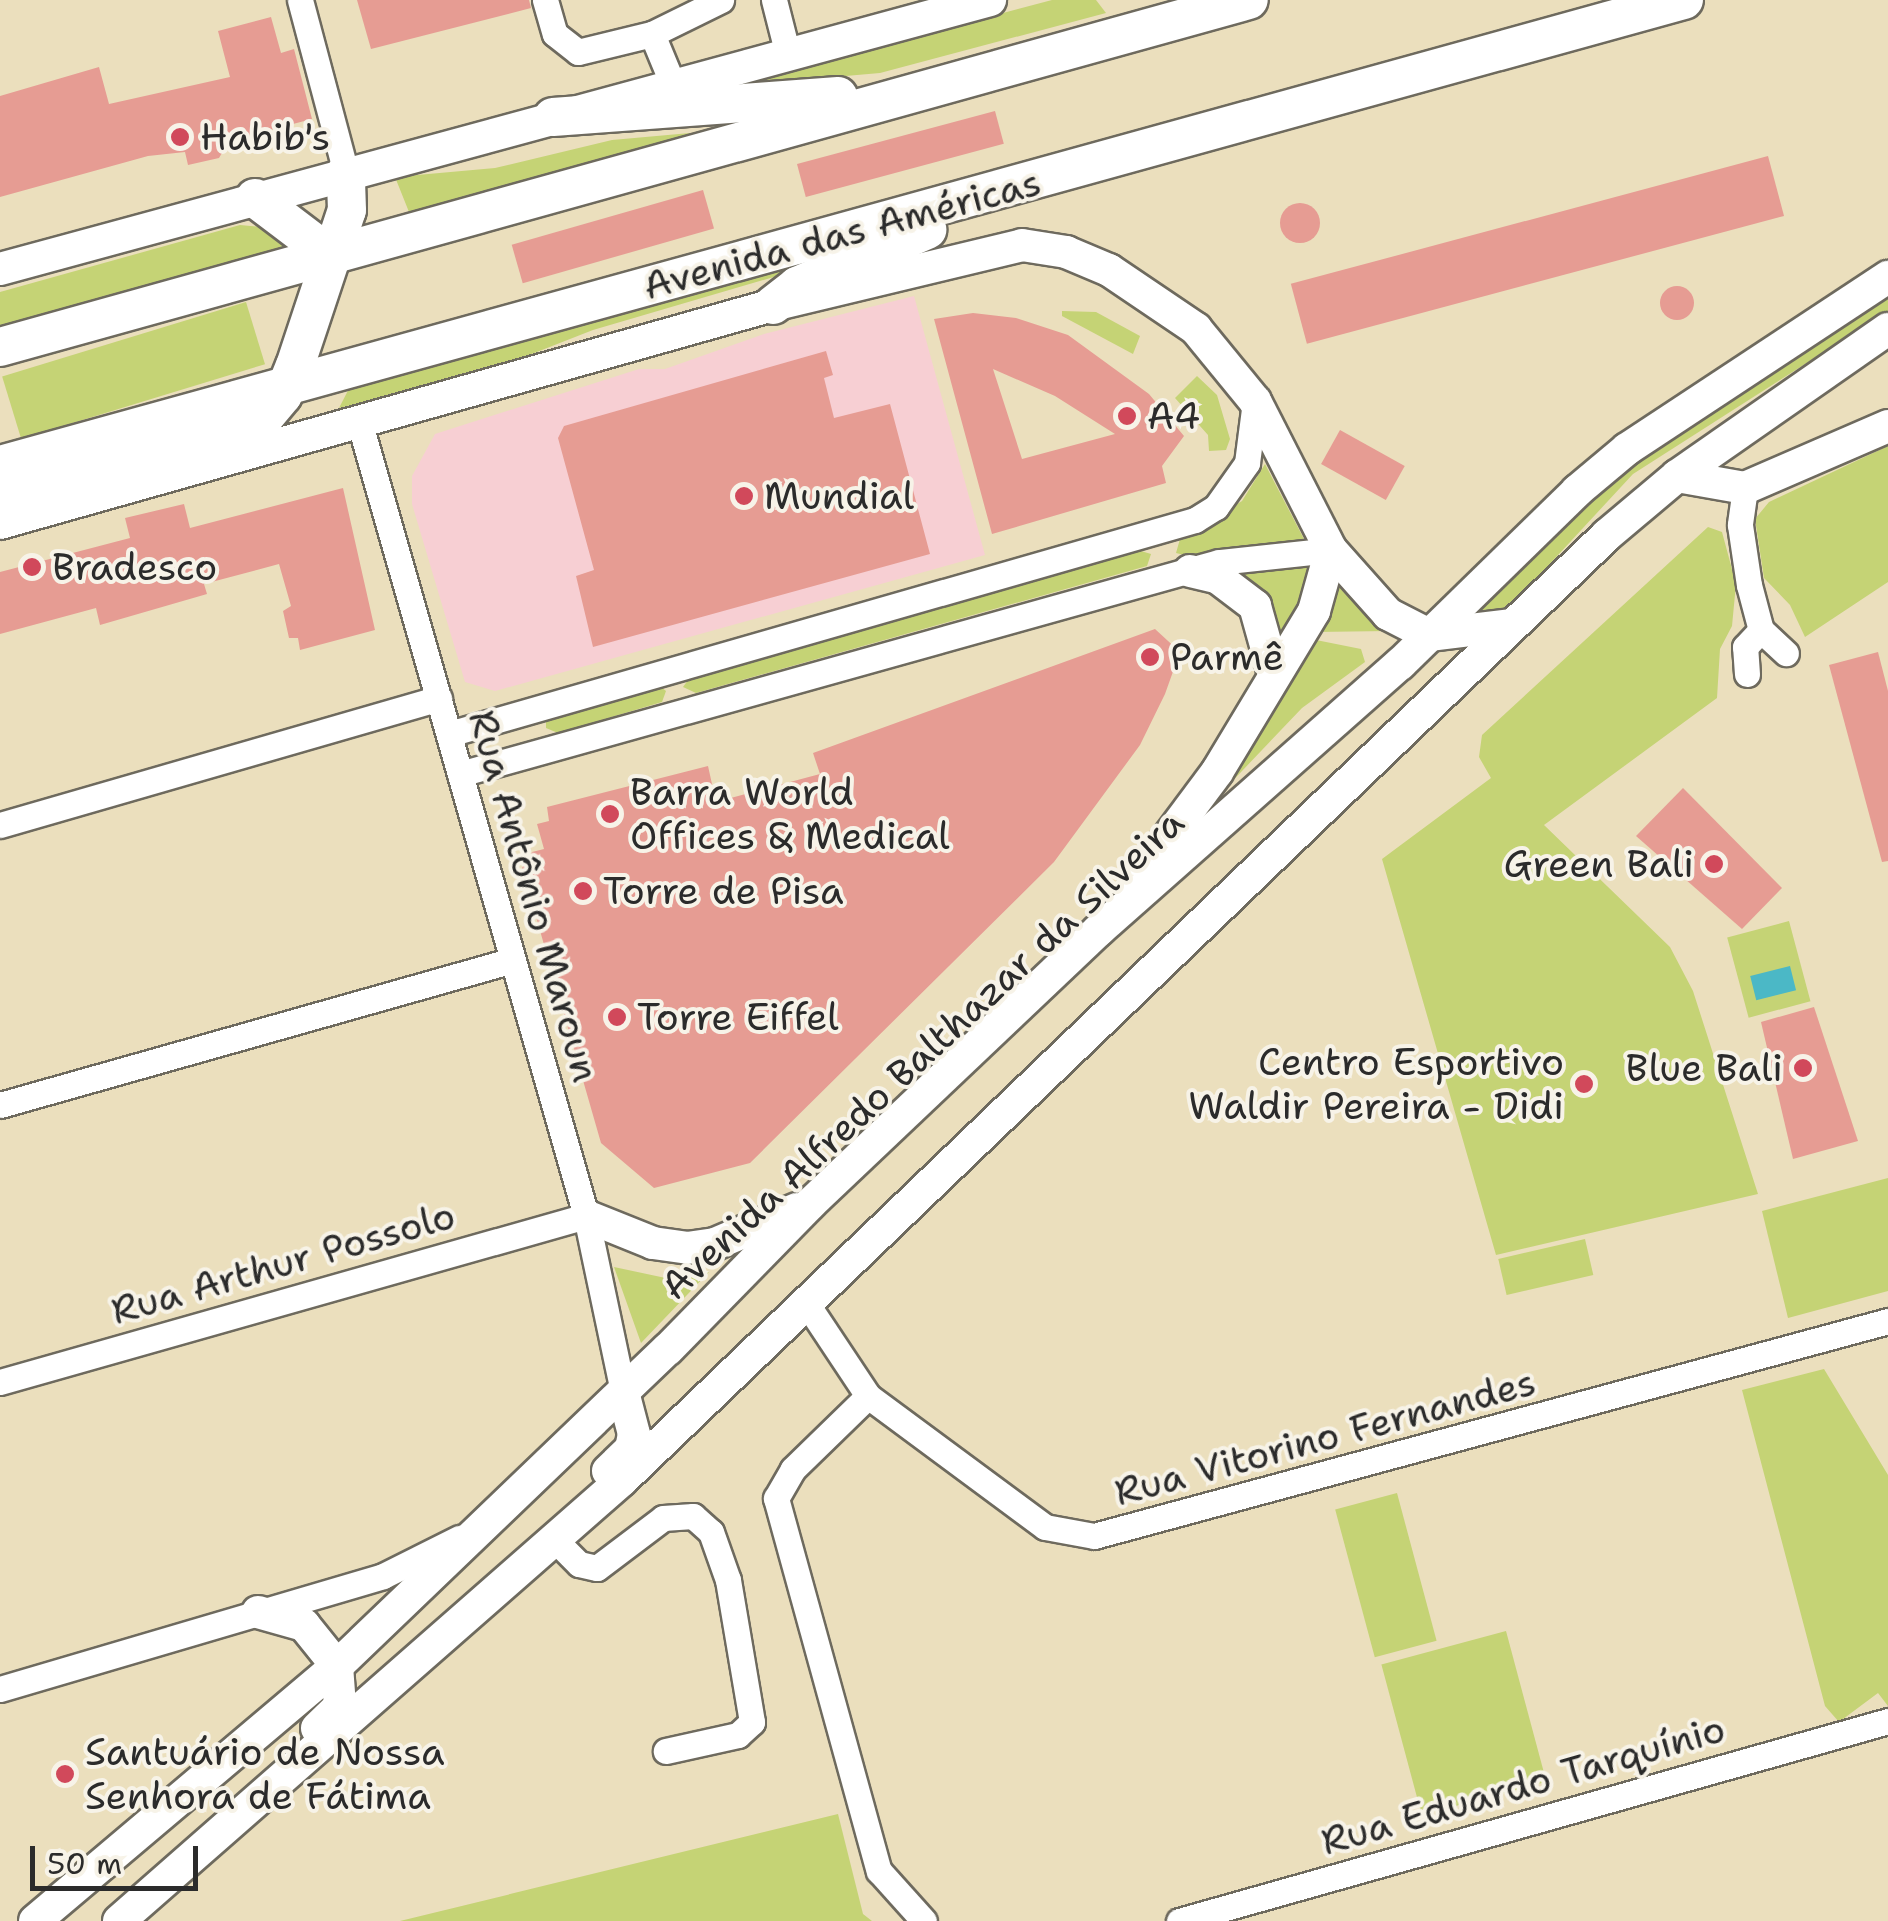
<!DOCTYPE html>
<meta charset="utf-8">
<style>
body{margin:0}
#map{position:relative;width:1888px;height:1921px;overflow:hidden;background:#ebdfbd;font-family:"Shantell Sans",sans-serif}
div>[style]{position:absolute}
.built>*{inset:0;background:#f7cfd3}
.green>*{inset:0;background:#c5d375;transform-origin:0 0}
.water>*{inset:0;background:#4bb8c6;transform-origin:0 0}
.building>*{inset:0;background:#e69c93;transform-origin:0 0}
.round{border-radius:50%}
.roads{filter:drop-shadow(2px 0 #6e6a5e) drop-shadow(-2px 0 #6e6a5e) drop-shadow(0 2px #6e6a5e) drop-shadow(0 -2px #6e6a5e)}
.minor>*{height:25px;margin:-12.5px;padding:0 12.5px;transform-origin:12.5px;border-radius:12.5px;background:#fff}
.major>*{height:32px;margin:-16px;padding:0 16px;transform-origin:16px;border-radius:16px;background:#fff}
.highway>*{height:38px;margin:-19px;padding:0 19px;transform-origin:19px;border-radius:19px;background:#fff}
.dots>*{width:28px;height:28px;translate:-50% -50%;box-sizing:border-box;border:5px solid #f7f3e8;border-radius:50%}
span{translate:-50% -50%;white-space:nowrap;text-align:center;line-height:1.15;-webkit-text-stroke:8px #f7f3e8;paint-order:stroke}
.poi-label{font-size:38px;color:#2b2b2b}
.left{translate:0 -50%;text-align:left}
.right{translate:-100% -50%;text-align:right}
.street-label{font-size:38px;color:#2b2b2b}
.scale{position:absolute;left:30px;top:1846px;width:168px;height:45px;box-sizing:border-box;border:5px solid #2b2b2b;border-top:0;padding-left:12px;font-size:30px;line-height:35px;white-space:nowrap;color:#2b2b2b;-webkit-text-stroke:8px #f7f3e8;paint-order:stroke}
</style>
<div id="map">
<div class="built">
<i style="clip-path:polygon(914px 296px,985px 555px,495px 691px,465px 682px,412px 504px,412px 476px,435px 434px,639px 369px,665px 369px,764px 334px)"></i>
</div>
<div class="green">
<i style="clip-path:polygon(1052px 0,1096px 0,1106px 13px,880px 73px,730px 86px)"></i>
<i style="clip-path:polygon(757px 127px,411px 217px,395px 177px,495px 168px,612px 140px)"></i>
<i style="clip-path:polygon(240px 225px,282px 229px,298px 249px,0 333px,0 292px)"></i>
<i style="clip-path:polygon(852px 246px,811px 266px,593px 330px,478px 375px,339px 408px,355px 377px)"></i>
<i style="clip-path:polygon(1888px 289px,1888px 311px,1633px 474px,1508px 609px,1464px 615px,1607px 476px)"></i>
<i style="left:246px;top:302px;width:65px;height:255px;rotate:73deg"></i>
<i style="clip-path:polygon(1062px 311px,1096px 312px,1140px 336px,1133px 354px,1062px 316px)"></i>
<i style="clip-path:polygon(1197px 376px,1217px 395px,1230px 439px,1226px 450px,1209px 451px,1208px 435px,1175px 398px)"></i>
<i style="clip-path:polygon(1888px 446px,1888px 582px,1805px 637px,1790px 605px,1764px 578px,1755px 519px,1769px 502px)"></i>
<i style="clip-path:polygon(1265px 464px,1305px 541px,1192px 557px,1176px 553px,1180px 539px,1242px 501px)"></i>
<i style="clip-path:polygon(1708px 527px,1722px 532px,1736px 584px,1732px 626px,1720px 649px,1717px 698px,1544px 825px,1670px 947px,1693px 991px,1758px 1194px,1496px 1255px,1382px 859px,1491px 778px,1479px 757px,1482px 735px)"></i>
<i style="clip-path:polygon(1141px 551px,1151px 554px,1147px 566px,696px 693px,683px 687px,691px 676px)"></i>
<i style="clip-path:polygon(1308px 563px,1304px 600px,1282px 634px,1267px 604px,1236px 570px)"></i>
<i style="clip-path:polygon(1338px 584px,1389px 631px,1315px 632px)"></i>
<i style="clip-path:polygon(1311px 639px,1361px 649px,1365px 662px,1302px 708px,1222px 792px)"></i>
<i style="clip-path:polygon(657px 684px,666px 691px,662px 702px,558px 733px,546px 728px,546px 718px)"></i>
<i style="left:1789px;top:921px;width:83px;height:64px;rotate:75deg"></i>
<i style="clip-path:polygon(1888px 1178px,1888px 1291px,1788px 1318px,1762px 1211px)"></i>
<i style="left:1585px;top:1239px;width:37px;height:89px;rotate:77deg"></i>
<i style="clip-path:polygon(614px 1267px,675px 1280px,709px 1272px,641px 1343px)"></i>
<i style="clip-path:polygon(1824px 1369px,1888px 1475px,1888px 1706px,1878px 1693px,1839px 1722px,1825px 1706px,1742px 1390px)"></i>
<i style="left:1397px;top:1493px;width:153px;height:64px;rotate:75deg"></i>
<i style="left:1506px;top:1631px;width:156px;height:129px;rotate:75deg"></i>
<i style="clip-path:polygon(838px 1814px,863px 1914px,872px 1921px,400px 1921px)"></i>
</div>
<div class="water">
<i style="left:1790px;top:966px;width:25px;height:41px;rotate:76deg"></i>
</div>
<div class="building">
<i style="clip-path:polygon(357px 0,529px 0,531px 8px,371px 49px)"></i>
<i style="clip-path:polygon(271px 17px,281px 53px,294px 49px,312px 119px,229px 141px,219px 158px,188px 165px,185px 152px,148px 156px,0 197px,0 96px,99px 67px,109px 104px,230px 77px,218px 31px)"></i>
<i style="left:995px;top:111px;width:34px;height:205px;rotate:75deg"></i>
<i style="left:1768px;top:156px;width:62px;height:494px;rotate:75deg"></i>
<i style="left:703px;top:190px;width:40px;height:199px;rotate:74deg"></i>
<i class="round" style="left:1280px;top:203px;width:40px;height:40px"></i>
<i class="round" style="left:1660px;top:286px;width:34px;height:34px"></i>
<i style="clip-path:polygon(evenodd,973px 313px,1016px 318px,1068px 335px,1149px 394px,1184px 436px,1162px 466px,1166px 483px,992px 534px,934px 319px,973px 313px,993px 369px,1055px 396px,1115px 434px,1022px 459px,993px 369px)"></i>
<i style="clip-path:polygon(826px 351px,833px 375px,824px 378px,834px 418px,890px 404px,930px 554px,593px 647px,576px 576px,594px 570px,558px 438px,564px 426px)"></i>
<i style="left:1340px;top:430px;width:74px;height:39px;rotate:29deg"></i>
<i style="clip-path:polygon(343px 488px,375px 630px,300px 650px,298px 638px,289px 638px,283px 611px,291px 606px,279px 564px,204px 584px,207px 594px,100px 625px,96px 608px,0 634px,0 572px,130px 538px,125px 518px,184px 504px,190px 528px)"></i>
<i style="clip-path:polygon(1155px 629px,1180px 652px,1165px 694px,1140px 745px,1054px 862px,750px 1163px,654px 1188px,601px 1143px,522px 868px,532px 852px,544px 849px,537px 824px,549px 821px,547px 807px,708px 766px,716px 802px,820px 774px,813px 753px)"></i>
<i style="clip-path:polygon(1878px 652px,1888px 691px,1888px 861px,1882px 862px,1829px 665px)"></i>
<i style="clip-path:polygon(1683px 788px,1782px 888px,1742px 929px,1636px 836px)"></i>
<i style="clip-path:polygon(1814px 1007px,1858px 1141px,1793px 1159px,1761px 1022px)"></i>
</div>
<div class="roads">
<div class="minor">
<i style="left:300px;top:0;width:179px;rotate:75.1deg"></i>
<i style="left:545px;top:0;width:35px;rotate:74deg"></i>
<i style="left:555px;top:34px;width:29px;rotate:38deg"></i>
<i style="left:578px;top:52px;width:76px;rotate:-13.7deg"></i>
<i style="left:652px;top:34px;width:77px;rotate:-26.2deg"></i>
<i style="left:774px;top:0;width:57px;rotate:75.7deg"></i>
<i style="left:652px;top:34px;width:55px;rotate:67.6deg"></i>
<i style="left:360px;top:424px;width:824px;rotate:74.07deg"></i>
<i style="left:586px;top:1216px;width:180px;rotate:78.1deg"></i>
<i style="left:1745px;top:488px;width:37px;rotate:98deg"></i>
<i style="left:1740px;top:525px;width:61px;rotate:81.5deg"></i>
<i style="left:1749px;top:585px;width:47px;rotate:75.1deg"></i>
<i style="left:1761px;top:630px;width:34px;rotate:43deg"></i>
<i style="left:1747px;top:674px;width:27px;rotate:-94deg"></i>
<i style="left:1745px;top:647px;width:23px;rotate:-47deg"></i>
<i style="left:449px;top:734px;width:776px;rotate:-16.01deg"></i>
<i style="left:1195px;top:520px;width:25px;rotate:-32deg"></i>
<i style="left:1216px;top:507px;width:54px;rotate:-54.8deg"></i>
<i style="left:1247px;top:463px;width:63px;rotate:-82.6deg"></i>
<i style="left:460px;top:774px;width:788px;rotate:-15.61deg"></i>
<i style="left:1219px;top:562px;width:113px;rotate:-6.1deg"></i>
<i style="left:0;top:825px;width:457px;rotate:-16.1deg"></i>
<i style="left:0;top:1105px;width:533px;rotate:-15.78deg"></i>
<i style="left:805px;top:1301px;width:114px;rotate:56.4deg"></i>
<i style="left:868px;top:1396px;width:220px;rotate:36.5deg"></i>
<i style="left:1045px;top:1527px;width:50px;rotate:10.4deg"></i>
<i style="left:1094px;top:1536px;width:823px;rotate:-15.15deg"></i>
<i style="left:0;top:1382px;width:609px;rotate:-15.82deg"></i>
<i style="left:868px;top:1396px;width:105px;rotate:135.8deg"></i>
<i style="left:793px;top:1469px;width:34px;rotate:120deg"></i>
<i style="left:776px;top:1498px;width:387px;rotate:74.6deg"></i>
<i style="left:879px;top:1871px;width:67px;rotate:48deg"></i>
<i style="left:555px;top:1540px;width:34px;rotate:45deg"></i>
<i style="left:579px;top:1564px;width:18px;rotate:13deg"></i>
<i style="left:597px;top:1568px;width:83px;rotate:-37.1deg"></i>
<i style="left:663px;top:1518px;width:30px;rotate:-4deg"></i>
<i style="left:693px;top:1516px;width:24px;rotate:42deg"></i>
<i style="left:711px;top:1532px;width:51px;rotate:70.5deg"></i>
<i style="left:728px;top:1580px;width:144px;rotate:80.4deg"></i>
<i style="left:752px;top:1722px;width:19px;rotate:137deg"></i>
<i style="left:738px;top:1735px;width:74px;rotate:167.5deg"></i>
<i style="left:0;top:1689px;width:399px;rotate:-16.4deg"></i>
<i style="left:383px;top:1576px;width:85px;rotate:-26.6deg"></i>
<i style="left:1179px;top:1921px;width:737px;rotate:-15.75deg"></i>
</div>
<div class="major">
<i style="left:0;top:269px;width:1026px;rotate:-15.2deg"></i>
<i style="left:1677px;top:476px;width:69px;rotate:10deg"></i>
<i style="left:1745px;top:488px;width:156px;rotate:-23.4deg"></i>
<i style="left:0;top:523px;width:803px;rotate:-15.75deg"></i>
<i style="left:773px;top:305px;width:256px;rotate:-13.5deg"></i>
<i style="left:1022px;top:245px;width:45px;rotate:9deg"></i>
<i style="left:1066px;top:252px;width:47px;rotate:22.7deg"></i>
<i style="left:1109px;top:270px;width:105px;rotate:34.1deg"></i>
<i style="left:1196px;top:329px;width:93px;rotate:50.7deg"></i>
<i style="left:1255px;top:401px;width:167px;rotate:63deg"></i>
<i style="left:1331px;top:550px;width:86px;rotate:48.3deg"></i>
<i style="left:1388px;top:614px;width:46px;rotate:27.1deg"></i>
<i style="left:1429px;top:635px;width:84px;rotate:-6.9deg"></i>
<i style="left:1190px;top:571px;width:28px;rotate:13deg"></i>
<i style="left:1217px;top:577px;width:48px;rotate:37.3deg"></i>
<i style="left:1255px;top:606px;width:71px;rotate:74.4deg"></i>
<i style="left:1135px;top:882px;width:137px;rotate:-53.3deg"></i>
<i style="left:1217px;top:772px;width:188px;rotate:-58.9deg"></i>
<i style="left:1314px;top:611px;width:63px;rotate:-74.4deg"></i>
<i style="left:586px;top:1216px;width:72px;rotate:21.9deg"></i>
<i style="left:653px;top:1243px;width:34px;rotate:8deg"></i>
<i style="left:687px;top:1248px;width:28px;rotate:-8deg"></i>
<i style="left:715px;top:1244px;width:89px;rotate:-23.1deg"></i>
<i style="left:608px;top:1471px;width:32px;rotate:-44deg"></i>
<i style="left:631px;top:1449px;width:15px;rotate:-79deg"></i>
<i style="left:634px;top:1434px;width:43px;rotate:-104.7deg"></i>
<i style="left:258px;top:1612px;width:48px;rotate:15.8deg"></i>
<i style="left:304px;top:1625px;width:53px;rotate:51.2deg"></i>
<i style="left:337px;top:1666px;width:40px;rotate:85.7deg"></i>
<i style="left:340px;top:1706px;width:32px;rotate:136deg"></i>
<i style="left:35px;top:1921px;width:395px;rotate:-40.2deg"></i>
<i style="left:337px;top:1666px;width:458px;rotate:-43.8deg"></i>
<i style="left:668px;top:1349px;width:203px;rotate:-45.6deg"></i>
<i style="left:810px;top:1204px;width:398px;rotate:-43.5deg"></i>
<i style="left:1099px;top:930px;width:402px;rotate:-41.5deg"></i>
<i style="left:1400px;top:664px;width:248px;rotate:-44.3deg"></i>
<i style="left:1577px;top:491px;width:65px;rotate:-40deg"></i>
<i style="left:1627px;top:449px;width:313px;rotate:-33.4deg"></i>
<i style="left:119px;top:1921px;width:669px;rotate:-41.24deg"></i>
<i style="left:622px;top:1480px;width:1365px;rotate:-43.81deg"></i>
<i style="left:1607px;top:535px;width:92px;rotate:-40.1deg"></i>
<i style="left:1677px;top:476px;width:257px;rotate:-34.9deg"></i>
</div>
<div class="highway">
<i style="left:553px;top:117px;width:286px;rotate:-4.2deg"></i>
<i style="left:255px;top:198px;width:94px;rotate:37.2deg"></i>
<i style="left:773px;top:305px;width:31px;rotate:-38deg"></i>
<i style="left:797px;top:286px;width:142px;rotate:-23.3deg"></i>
<i style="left:0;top:347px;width:1296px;rotate:-15.53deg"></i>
<i style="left:0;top:465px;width:1747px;rotate:-15.44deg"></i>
<i style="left:0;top:499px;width:267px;rotate:-15.9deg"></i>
<i style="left:257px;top:426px;width:40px;rotate:-50deg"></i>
<i style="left:283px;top:395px;width:31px;rotate:-68deg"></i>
<i style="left:295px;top:366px;width:164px;rotate:-71.6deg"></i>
<i style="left:347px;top:210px;width:37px;rotate:-92deg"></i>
</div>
</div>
<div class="dots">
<i style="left:180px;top:137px;background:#d1495b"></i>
<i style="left:1127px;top:416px;background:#d1495b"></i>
<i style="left:744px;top:496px;background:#d1495b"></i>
<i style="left:32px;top:567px;background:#d1495b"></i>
<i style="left:1150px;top:657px;background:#d1495b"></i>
<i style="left:610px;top:814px;background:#d1495b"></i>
<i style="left:1714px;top:864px;background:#d1495b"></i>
<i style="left:583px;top:891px;background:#d1495b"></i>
<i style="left:617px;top:1017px;background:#d1495b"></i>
<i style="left:1803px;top:1068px;background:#d1495b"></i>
<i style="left:1584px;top:1084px;background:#d1495b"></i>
<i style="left:65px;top:1774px;background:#d1495b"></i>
</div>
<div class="poi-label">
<span class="left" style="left:200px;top:137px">Habib's</span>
<span class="left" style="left:1147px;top:416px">A4</span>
<span class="left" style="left:764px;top:496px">Mundial</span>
<span class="left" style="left:52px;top:567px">Bradesco</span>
<span class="left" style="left:1170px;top:657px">Parmê</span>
<span class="left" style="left:630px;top:814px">Barra World<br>Offices &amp; Medical</span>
<span class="right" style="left:1694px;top:864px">Green Bali</span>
<span class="left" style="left:603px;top:891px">Torre de Pisa</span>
<span class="left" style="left:637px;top:1017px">Torre Eiffel</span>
<span class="right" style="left:1564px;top:1084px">Centro Esportivo<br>Waldir Pereira - Didi</span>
<span class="right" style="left:1783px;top:1068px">Blue Bali</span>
<span class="left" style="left:85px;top:1774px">Santuário de Nossa<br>Senhora de Fátima</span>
</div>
<div class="street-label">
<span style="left:842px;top:234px;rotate:-15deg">Avenida das Américas</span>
<span style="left:534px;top:896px;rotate:74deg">Rua Antônio Maroun</span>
<span style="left:922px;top:1054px;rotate:-43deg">Avenida Alfredo Balthazar da Silveira</span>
<span style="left:283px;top:1263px;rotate:-16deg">Rua Arthur Possolo</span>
<span style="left:1325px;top:1437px;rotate:-15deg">Rua Vitorino Fernandes</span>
<span style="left:1523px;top:1785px;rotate:-16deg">Rua Eduardo Tarquínio</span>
</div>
<div class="scale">50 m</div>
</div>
